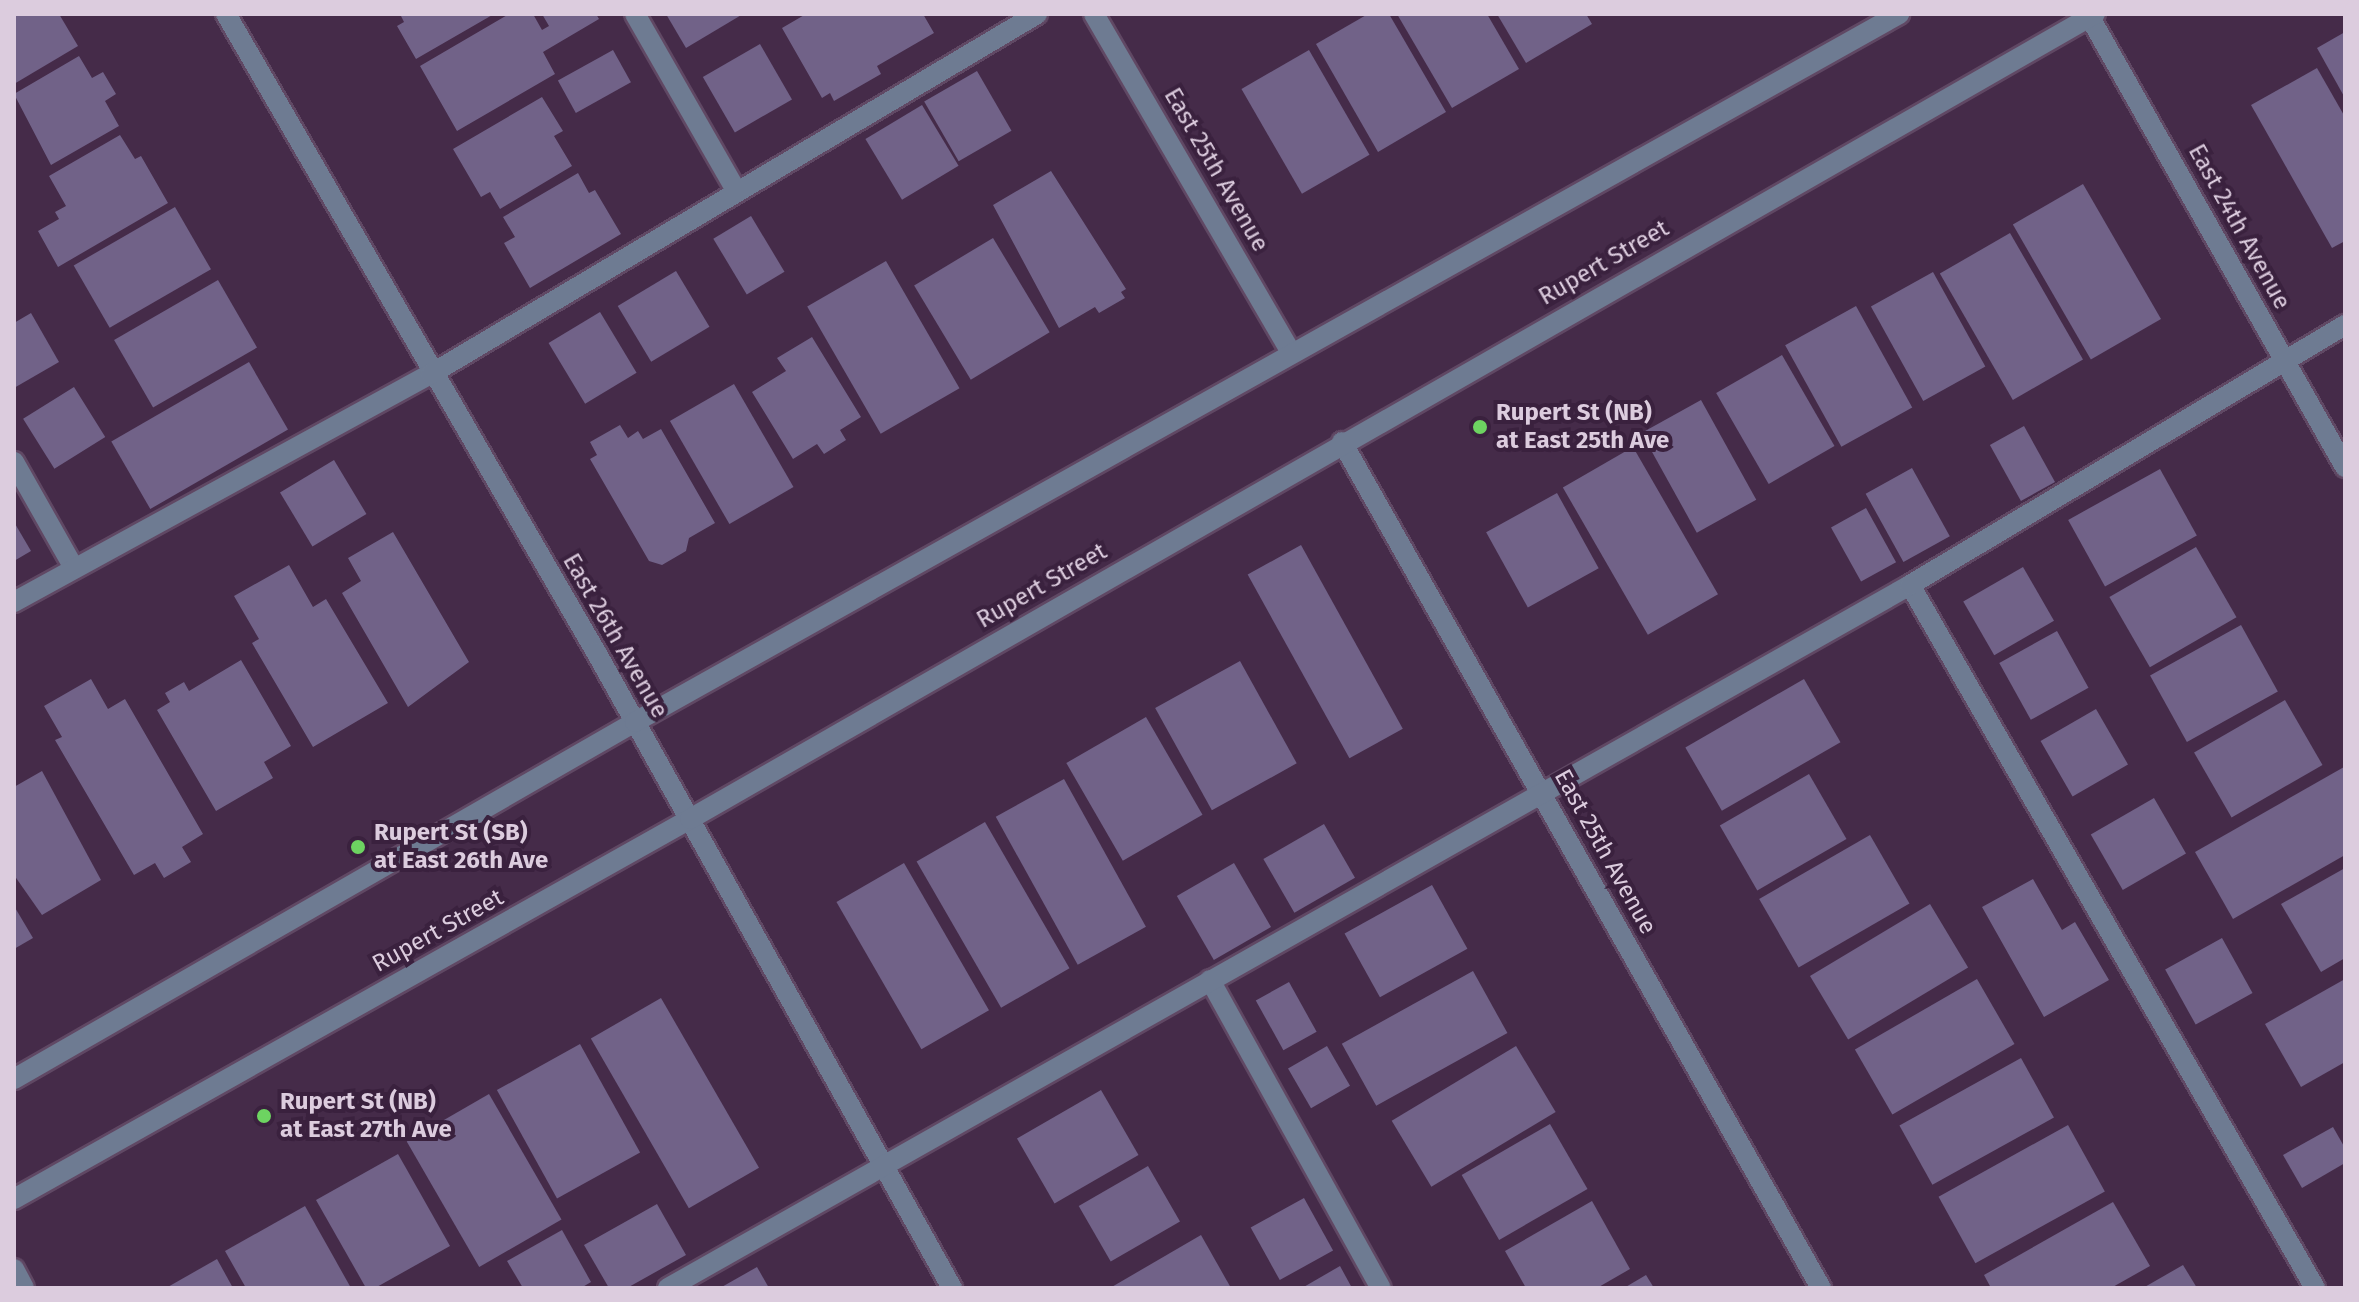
<!DOCTYPE html>
<style>
body{margin:0}
#map{position:relative;width:2359px;height:1302px;overflow:hidden;background:#452b49;font-family:"Fira Sans",sans-serif}
div>[style]{position:absolute}
.building>*{inset:0;background:#716288;transform-origin:0 0}
.roads{filter:drop-shadow(2px 0 #604864) drop-shadow(-2px 0 #604864) drop-shadow(0 2px #604864) drop-shadow(0 -2px #604864)}
.minor>*{height:20px;margin:-10px;padding:0 10px;transform-origin:10px;border-radius:10px;background:#6e7b92}
.dots>*{width:22px;height:22px;translate:-50% -50%;box-sizing:border-box;border:4px solid #3a213e;border-radius:50%}
span{translate:-50% -50%;white-space:nowrap;text-align:center;line-height:1.15;-webkit-text-stroke:8px #3a213e;paint-order:stroke}
.street-label{font-size:24px;color:#dcccde}
.poi-label{font-size:24px;color:#dcccde;font-weight:700}
.left{translate:0 -50%;text-align:left}
.frame{position:absolute;inset:0;border:16px solid #dcccde;pointer-events:none}
</style>
<div id="map">
<div class="building">
<i style="clip-path:polygon(14px 14px,59px 14px,78px 46px,14px 84px)"></i>
<i style="clip-path:polygon(400px 14px,494px 14px,416px 59px,397px 26px,404px 22px)"></i>
<i style="clip-path:polygon(509px 14px,533px 14px,542px 30px,549px 26px,542px 14px,596px 14px,599px 19px,543px 52px,555px 74px,457px 131px,420px 66px)"></i>
<i style="clip-path:polygon(666px 14px,743px 14px,686px 48px)"></i>
<i style="clip-path:polygon(806px 14px,923px 14px,934px 33px,877px 66px,881px 74px,834px 101px,830px 93px,822px 98px,782px 28px)"></i>
<i style="clip-path:polygon(1368px 14px,1389px 14px,1446px 112px,1378px 152px,1316px 44px)"></i>
<i style="clip-path:polygon(1397px 14px,1487px 14px,1519px 69px,1452px 108px)"></i>
<i style="clip-path:polygon(1497px 14px,1586px 14px,1592px 24px,1526px 63px)"></i>
<i style="clip-path:polygon(2345px 32px,2345px 98px,2317px 48px)"></i>
<i style="left:760px;top:44px;width:64px;height:66px;rotate:60deg"></i>
<i style="left:613px;top:50px;width:37px;height:63px;rotate:61deg"></i>
<i style="left:1309px;top:50px;width:121px;height:78px;rotate:60deg"></i>
<i style="clip-path:polygon(79px 56px,92px 78px,103px 72px,116px 94px,105px 101px,119px 126px,51px 165px,14px 94px)"></i>
<i style="clip-path:polygon(2317px 68px,2345px 117px,2345px 241px,2332px 248px,2251px 105px)"></i>
<i style="left:977px;top:71px;width:69px;height:61px;rotate:60deg"></i>
<i style="clip-path:polygon(542px 97px,563px 131px,554px 136px,572px 166px,500px 209px,490px 192px,481px 197px,453px 149px)"></i>
<i style="left:922px;top:105px;width:71px;height:66px;rotate:59deg"></i>
<i style="clip-path:polygon(120px 135px,135px 159px,141px 156px,168px 203px,58px 267px,38px 231px,59px 219px,55px 212px,66px 206px,49px 176px)"></i>
<i style="clip-path:polygon(1051px 171px,1126px 289px,1121px 292px,1125px 298px,1099px 313px,1095px 307px,1059px 328px,993px 205px)"></i>
<i style="clip-path:polygon(578px 173px,589px 193px,595px 190px,621px 234px,530px 288px,504px 243px,515px 237px,503px 217px)"></i>
<i style="left:2083px;top:184px;width:156px;height:81px;rotate:60deg"></i>
<i style="left:175px;top:207px;width:72px;height:117px;rotate:60deg"></i>
<i style="left:751px;top:216px;width:65px;height:44px;rotate:59deg"></i>
<i style="left:2010px;top:233px;width:146px;height:81px;rotate:60deg"></i>
<i style="left:993px;top:238px;width:110px;height:92px;rotate:59deg"></i>
<i style="left:886px;top:261px;width:147px;height:91px;rotate:60deg"></i>
<i style="left:676px;top:271px;width:65px;height:68px;rotate:59deg"></i>
<i style="left:1933px;top:272px;width:108px;height:71px;rotate:61deg"></i>
<i style="left:218px;top:280px;width:78px;height:120px;rotate:60deg"></i>
<i style="left:1856px;top:306px;width:116px;height:81px;rotate:61deg"></i>
<i style="left:600px;top:312px;width:71px;height:60px;rotate:59deg"></i>
<i style="clip-path:polygon(31px 313px,59px 362px,14px 388px,14px 323px)"></i>
<i style="clip-path:polygon(812px 337px,861px 417px,840px 430px,846px 440px,824px 454px,817px 444px,793px 459px,752px 392px,786px 371px,777px 358px)"></i>
<i style="left:1782px;top:355px;width:105px;height:76px;rotate:60deg"></i>
<i style="left:249px;top:362px;width:78px;height:159px;rotate:60deg"></i>
<i style="left:734px;top:384px;width:119px;height:74px;rotate:60deg"></i>
<i style="left:74px;top:387px;width:59px;height:60px;rotate:58deg"></i>
<i style="left:1701px;top:400px;width:114px;height:68px;rotate:61deg"></i>
<i style="clip-path:polygon(620px 425px,628px 438px,638px 431px,643px 439px,661px 429px,715px 523px,689px 538px,686px 551px,662px 565px,649px 561px,590px 459px,597px 455px,590px 442px)"></i>
<i style="left:2024px;top:426px;width:64px;height:39px;rotate:61deg"></i>
<i style="left:1633px;top:447px;width:170px;height:81px;rotate:60deg"></i>
<i style="left:334px;top:460px;width:63px;height:63px;rotate:59deg"></i>
<i style="left:1912px;top:468px;width:78px;height:53px;rotate:61deg"></i>
<i style="left:2160px;top:469px;width:76px;height:105px;rotate:61deg"></i>
<i style="left:1557px;top:493px;width:86px;height:81px;rotate:61deg"></i>
<i style="left:1866px;top:508px;width:62px;height:40px;rotate:61deg"></i>
<i style="clip-path:polygon(14px 522px,31px 551px,14px 561px)"></i>
<i style="clip-path:polygon(393px 532px,469px 662px,408px 707px,342px 593px,361px 581px,348px 558px)"></i>
<i style="left:1301px;top:545px;width:210px;height:61px;rotate:61deg"></i>
<i style="left:2196px;top:547px;width:81px;height:100px;rotate:60deg"></i>
<i style="clip-path:polygon(289px 565px,313px 607px,326px 599px,388px 703px,313px 747px,252px 643px,259px 639px,234px 596px)"></i>
<i style="left:2023px;top:567px;width:62px;height:69px;rotate:60deg"></i>
<i style="left:2241px;top:625px;width:76px;height:104px;rotate:61deg"></i>
<i style="left:2057px;top:631px;width:65px;height:66px;rotate:61deg"></i>
<i style="clip-path:polygon(241px 660px,291px 746px,264px 762px,273px 778px,216px 811px,157px 710px,170px 702px,165px 693px,184px 682px,189px 691px)"></i>
<i style="left:1240px;top:661px;width:117px;height:97px;rotate:61deg"></i>
<i style="clip-path:polygon(91px 679px,108px 709px,125px 699px,203px 834px,182px 847px,191px 862px,164px 878px,155px 863px,134px 875px,55px 740px,62px 737px,44px 706px)"></i>
<i style="left:1804px;top:679px;width:73px;height:137px;rotate:60deg"></i>
<i style="left:2285px;top:700px;width:75px;height:105px;rotate:60deg"></i>
<i style="left:2096px;top:709px;width:64px;height:64px;rotate:60deg"></i>
<i style="left:1146px;top:717px;width:113px;height:92px;rotate:60deg"></i>
<i style="clip-path:polygon(2344px 767px,2345px 855px,2233px 919px,2195px 852px)"></i>
<i style="clip-path:polygon(42px 771px,101px 880px,42px 915px,14px 875px,14px 787px)"></i>
<i style="left:1809px;top:774px;width:75px;height:103px;rotate:60deg"></i>
<i style="left:1064px;top:779px;width:169px;height:78px;rotate:61deg"></i>
<i style="left:2154px;top:798px;width:64px;height:73px;rotate:60deg"></i>
<i style="left:985px;top:822px;width:169px;height:79px;rotate:60deg"></i>
<i style="left:1324px;top:824px;width:62px;height:70px;rotate:60deg"></i>
<i style="left:1870px;top:835px;width:79px;height:128px;rotate:60deg"></i>
<i style="left:904px;top:863px;width:170px;height:78px;rotate:60deg"></i>
<i style="left:1234px;top:863px;width:74px;height:66px;rotate:60deg"></i>
<i style="clip-path:polygon(2345px 868px,2345px 958px,2321px 972px,2281px 904px)"></i>
<i style="clip-path:polygon(2033px 879px,2062px 930px,2075px 922px,2109px 980px,2044px 1017px,1982px 907px)"></i>
<i style="left:1432px;top:885px;width:73px;height:100px;rotate:61deg"></i>
<i style="left:1930px;top:904px;width:74px;height:140px;rotate:59deg"></i>
<i style="clip-path:polygon(14px 906px,33px 938px,14px 949px)"></i>
<i style="left:2222px;top:938px;width:63px;height:65px;rotate:61deg"></i>
<i style="left:1473px;top:971px;width:71px;height:150px;rotate:61deg"></i>
<i style="left:1977px;top:979px;width:75px;height:141px;rotate:60deg"></i>
<i style="clip-path:polygon(2345px 979px,2345px 1062px,2301px 1087px,2265px 1024px)"></i>
<i style="left:1289px;top:982px;width:57px;height:38px;rotate:61deg"></i>
<i style="left:661px;top:998px;width:196px;height:81px;rotate:60deg"></i>
<i style="left:580px;top:1044px;width:124px;height:95px;rotate:61deg"></i>
<i style="left:1327px;top:1046px;width:46px;height:45px;rotate:60deg"></i>
<i style="left:1516px;top:1046px;width:77px;height:145px;rotate:59deg"></i>
<i style="left:2021px;top:1058px;width:68px;height:139px;rotate:61deg"></i>
<i style="left:1101px;top:1090px;width:75px;height:97px;rotate:60deg"></i>
<i style="left:489px;top:1094px;width:145px;height:95px;rotate:60deg"></i>
<i style="left:1550px;top:1124px;width:75px;height:102px;rotate:60deg"></i>
<i style="left:2068px;top:1125px;width:76px;height:148px;rotate:61deg"></i>
<i style="clip-path:polygon(2333px 1127px,2345px 1148px,2345px 1163px,2302px 1188px,2283px 1155px)"></i>
<i style="clip-path:polygon(398px 1154px,450px 1246px,375px 1288px,366px 1288px,316px 1200px)"></i>
<i style="left:1148px;top:1166px;width:64px;height:80px;rotate:60deg"></i>
<i style="left:1304px;top:1198px;width:60px;height:61px;rotate:61deg"></i>
<i style="clip-path:polygon(1592px 1201px,1630px 1269px,1597px 1288px,1526px 1288px,1505px 1251px)"></i>
<i style="clip-path:polygon(2113px 1202px,2150px 1266px,2111px 1288px,1991px 1288px,1984px 1275px)"></i>
<i style="clip-path:polygon(657px 1204px,686px 1255px,627px 1288px,609px 1288px,584px 1245px)"></i>
<i style="clip-path:polygon(305px 1206px,351px 1288px,246px 1288px,225px 1251px)"></i>
<i style="clip-path:polygon(562px 1230px,591px 1282px,581px 1288px,523px 1288px,507px 1261px)"></i>
<i style="clip-path:polygon(1201px 1235px,1231px 1288px,1110px 1288px)"></i>
<i style="clip-path:polygon(217px 1259px,233px 1288px,166px 1288px)"></i>
<i style="clip-path:polygon(2183px 1265px,2197px 1288px,2143px 1288px)"></i>
<i style="clip-path:polygon(1340px 1266px,1352px 1288px,1302px 1288px)"></i>
<i style="clip-path:polygon(757px 1267px,769px 1288px,720px 1288px)"></i>
<i style="clip-path:polygon(1646px 1275px,1654px 1288px,1624px 1288px)"></i>
</div>
<div class="roads">
<div class="minor">
<i style="left:226px;top:14px;width:738px;rotate:59.89deg"></i>
<i style="left:596px;top:652px;width:729px;rotate:60.76deg"></i>
<i style="left:635px;top:14px;width:203px;rotate:60.2deg"></i>
<i style="left:1094px;top:14px;width:391px;rotate:59.8deg"></i>
<i style="left:2088px;top:14px;width:521px;rotate:60.43deg"></i>
<i style="left:1342px;top:442px;width:972px;rotate:60.48deg"></i>
<i style="left:14px;top:462px;width:122px;rotate:60.5deg"></i>
<i style="left:1910px;top:585px;width:811px;rotate:60.05deg"></i>
<i style="left:14px;top:602px;width:475px;rotate:-28.7deg"></i>
<i style="left:431px;top:374px;width:705px;rotate:-30.71deg"></i>
<i style="left:1210px;top:980px;width:352px;rotate:61deg"></i>
<i style="left:14px;top:1079px;width:716px;rotate:-29.89deg"></i>
<i style="left:635px;top:722px;width:1449px;rotate:-29.25deg"></i>
<i style="left:14px;top:1199px;width:775px;rotate:-29.34deg"></i>
<i style="left:690px;top:819px;width:1619px;rotate:-29.81deg"></i>
<i style="left:14px;top:1269px;width:21px;rotate:62deg"></i>
<i style="left:668px;top:1288px;width:1427px;rotate:-29.51deg"></i>
<i style="left:1910px;top:585px;width:507px;rotate:-30.87deg"></i>
</div>
</div>
<div class="dots">
<i style="left:1480px;top:427px;background:#6dd361"></i>
<i style="left:358px;top:847px;background:#6dd361"></i>
<i style="left:264px;top:1116px;background:#6dd361"></i>
</div>
<div class="street-label">
<span style="left:1216px;top:170px;rotate:60deg">East 25th Avenue</span>
<span style="left:2239px;top:227px;rotate:61deg">East 24th Avenue</span>
<span style="left:1604px;top:263px;rotate:-30deg">Rupert Street</span>
<span style="left:1042px;top:586px;rotate:-30deg">Rupert Street</span>
<span style="left:615px;top:636px;rotate:60deg">East 26th Avenue</span>
<span style="left:1605px;top:852px;rotate:61deg">East 25th Avenue</span>
<span style="left:438px;top:931px;rotate:-29deg">Rupert Street</span>
</div>
<div class="poi-label">
<span class="left" style="left:1496px;top:427px">Rupert St (NB)<br>at East 25th Ave</span>
<span class="left" style="left:374px;top:847px">Rupert St (SB)<br>at East 26th Ave</span>
<span class="left" style="left:280px;top:1116px">Rupert St (NB)<br>at East 27th Ave</span>
</div>
<div class="frame"></div>
</div>
